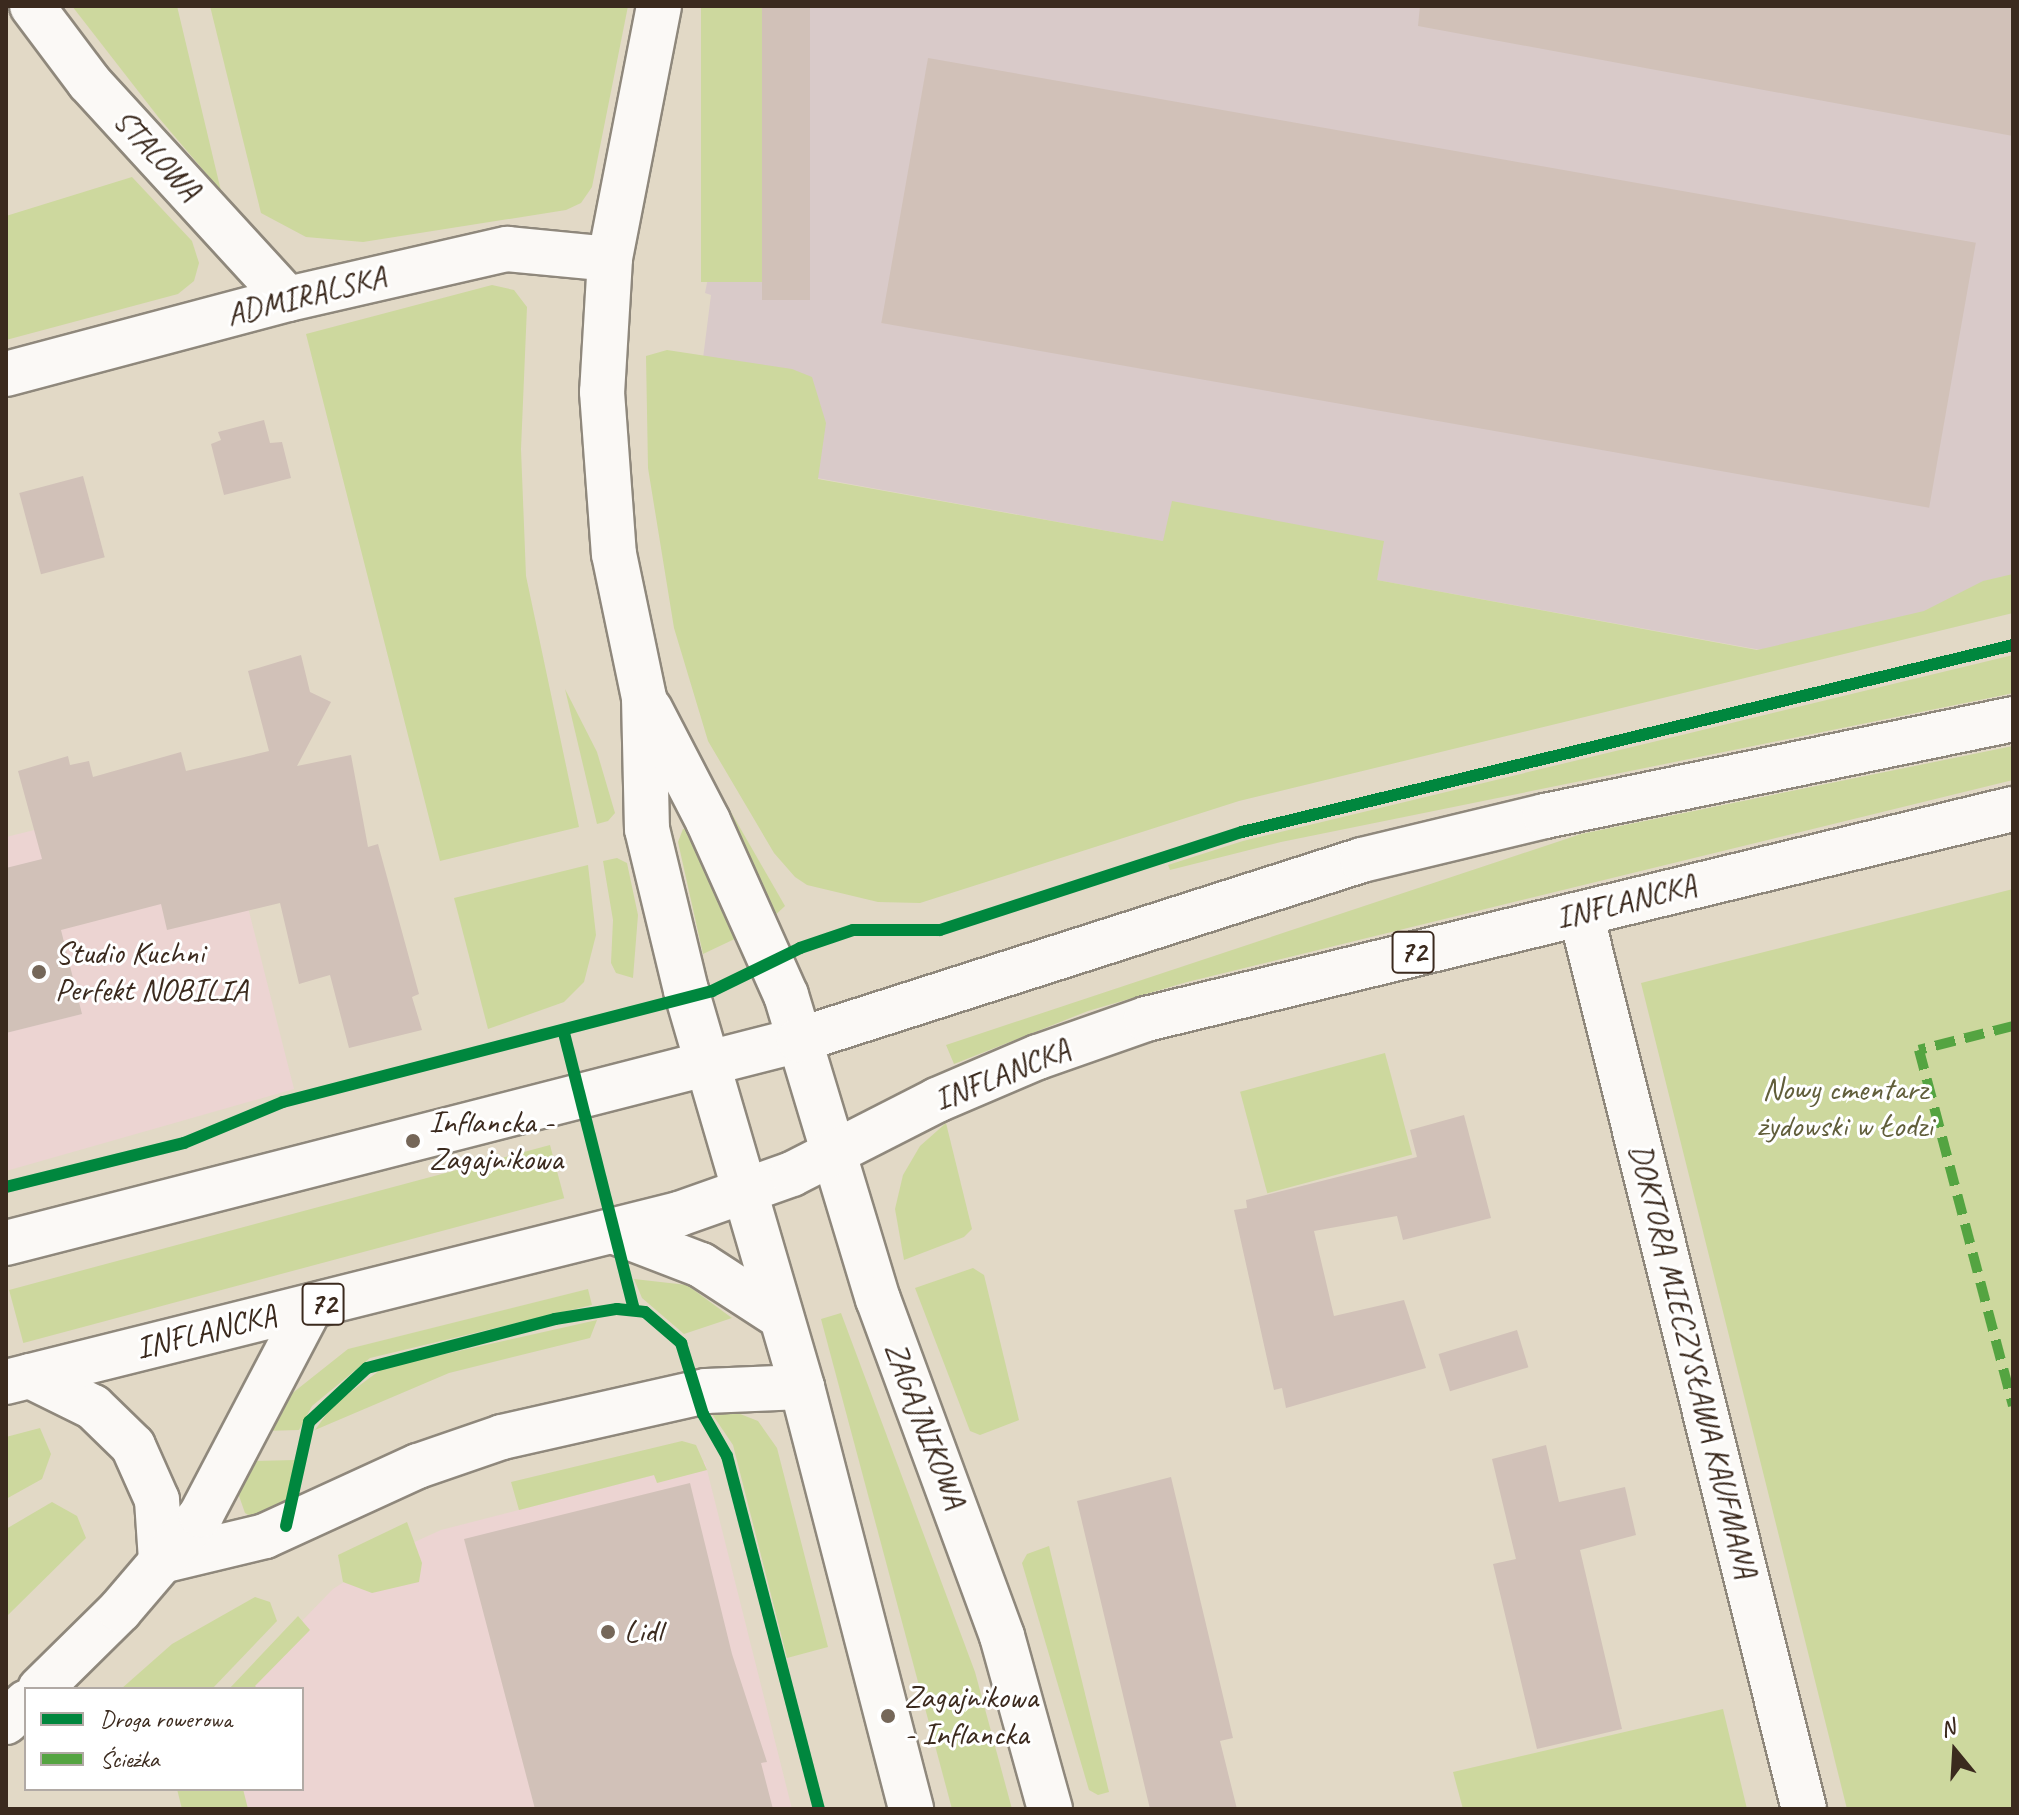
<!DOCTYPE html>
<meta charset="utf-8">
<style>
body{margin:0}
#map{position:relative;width:2019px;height:1815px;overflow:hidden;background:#e2d9c6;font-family:Caveat,sans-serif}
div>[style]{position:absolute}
.built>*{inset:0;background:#ecd4d2}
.industrial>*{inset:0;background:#d9cac9}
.green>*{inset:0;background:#cdd89e;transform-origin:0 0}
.building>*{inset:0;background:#d1c1b8;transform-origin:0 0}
.roads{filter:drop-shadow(2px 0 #8f887c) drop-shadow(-2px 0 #8f887c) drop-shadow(0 2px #8f887c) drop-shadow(0 -2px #8f887c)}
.minor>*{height:44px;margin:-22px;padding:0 22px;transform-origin:22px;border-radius:22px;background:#fbf9f6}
.major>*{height:44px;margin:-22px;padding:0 22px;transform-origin:22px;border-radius:22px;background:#fbf9f6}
.quiet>*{height:10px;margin-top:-5px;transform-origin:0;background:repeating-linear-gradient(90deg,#54a441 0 20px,transparent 0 30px)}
.cycleway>*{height:12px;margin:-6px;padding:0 6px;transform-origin:6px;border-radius:6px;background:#00873e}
.dots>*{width:22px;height:22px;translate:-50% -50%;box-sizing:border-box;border:4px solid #fff;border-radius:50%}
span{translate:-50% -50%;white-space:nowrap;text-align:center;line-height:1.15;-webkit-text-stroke:6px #fff;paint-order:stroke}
.shield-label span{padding:2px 6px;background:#fff;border:2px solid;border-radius:6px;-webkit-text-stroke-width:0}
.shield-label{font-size:30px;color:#3b2a1e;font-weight:700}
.street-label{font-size:32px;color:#3b2a1e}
.poi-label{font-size:32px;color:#3b2a1e}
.left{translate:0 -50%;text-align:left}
.park-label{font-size:32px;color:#615e3b}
.frame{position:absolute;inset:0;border:8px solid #3b2a1e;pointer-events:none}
.legend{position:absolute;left:24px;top:1687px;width:280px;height:104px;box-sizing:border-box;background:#fff;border:2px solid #b1aaa5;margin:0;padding:10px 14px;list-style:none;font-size:24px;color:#3b2a1e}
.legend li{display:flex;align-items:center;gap:16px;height:40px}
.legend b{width:40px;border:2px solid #b1aaa5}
.north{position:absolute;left:1915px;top:1711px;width:80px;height:80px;-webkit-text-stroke:6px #fff;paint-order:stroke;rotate:342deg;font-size:22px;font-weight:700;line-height:32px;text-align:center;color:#3b2a1e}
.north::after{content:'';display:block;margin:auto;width:28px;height:36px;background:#3b2a1e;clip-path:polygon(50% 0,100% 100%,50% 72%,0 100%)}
</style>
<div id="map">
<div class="built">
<i style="clip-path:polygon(217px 785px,294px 1089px,6px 1171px,6px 837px)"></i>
<i style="clip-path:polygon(705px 1462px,792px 1809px,242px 1809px,237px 1789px,302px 1789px,302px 1689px,236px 1689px,333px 1589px,388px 1554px,441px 1530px)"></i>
</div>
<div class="industrial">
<i style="clip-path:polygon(762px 6px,2013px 6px,2013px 597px,1783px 654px,817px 478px,698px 398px,711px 295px,705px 293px)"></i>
</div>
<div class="green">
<i style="clip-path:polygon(72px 6px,177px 6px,221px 191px,159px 118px)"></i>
<i style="clip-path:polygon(210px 6px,628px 6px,592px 187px,581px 203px,566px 210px,363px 242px,306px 237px,261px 213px)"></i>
<i style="left:701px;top:6px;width:61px;height:276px"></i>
<i style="clip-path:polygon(132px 177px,192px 241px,199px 263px,194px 281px,178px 294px,6px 340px,6px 216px)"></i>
<i style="clip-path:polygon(492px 285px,514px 290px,527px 307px,521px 449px,526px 576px,579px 827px,440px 861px,306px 334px)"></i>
<i style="clip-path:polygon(667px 350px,792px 369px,812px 377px,826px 423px,818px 479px,1163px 541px,1172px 501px,1384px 541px,1377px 580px,1757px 650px,1924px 611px,1983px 581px,2013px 574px,2013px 613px,1239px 801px,920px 903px,878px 902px,807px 885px,795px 877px,774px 853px,708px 741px,674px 628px,648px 468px,646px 356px)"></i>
<i style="clip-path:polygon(2013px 655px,2013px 693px,2004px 695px,1281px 842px,1170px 870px,1168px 865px,1243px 841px)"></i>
<i style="clip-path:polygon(565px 689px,597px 752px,615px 813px,608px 821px,597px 824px)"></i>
<i style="clip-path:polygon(2013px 746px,2013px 780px,1187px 982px,1088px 1011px,954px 1064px,946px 1045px,1581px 834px)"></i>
<i style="clip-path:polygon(697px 753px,785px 906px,771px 919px)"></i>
<i style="clip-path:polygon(683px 829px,690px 829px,743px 935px,703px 954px,678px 842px)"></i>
<i style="clip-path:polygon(617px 858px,627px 863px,638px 915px,633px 978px,616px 973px,611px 963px,613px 920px,603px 861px)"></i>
<i style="clip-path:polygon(588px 865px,596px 935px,584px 982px,564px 1002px,488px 1029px,454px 898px)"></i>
<i style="clip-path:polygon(2013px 889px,2013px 1809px,1847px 1809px,1641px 983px)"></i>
<i style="left:1385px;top:1053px;width:105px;height:150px;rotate:75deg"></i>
<i style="clip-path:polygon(946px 1123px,972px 1229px,964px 1237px,904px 1260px,895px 1209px,903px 1175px,920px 1146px)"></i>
<i style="left:550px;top:1145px;width:55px;height:560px;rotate:75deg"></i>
<i style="clip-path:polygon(973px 1268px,984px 1275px,1019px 1420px,980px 1435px,970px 1431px,915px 1288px)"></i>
<i style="clip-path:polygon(634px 1279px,687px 1285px,732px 1318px,684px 1334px,642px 1298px)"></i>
<i style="clip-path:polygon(588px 1289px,592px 1305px,370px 1358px,312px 1406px,299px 1430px,263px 1431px,285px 1399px,348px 1349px)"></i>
<i style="clip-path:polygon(841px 1313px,975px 1672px,1012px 1809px,952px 1809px,821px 1319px)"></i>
<i style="clip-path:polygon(597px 1320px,590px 1338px,449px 1373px,315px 1430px,333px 1405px,383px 1368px)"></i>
<i style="clip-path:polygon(730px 1410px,758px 1421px,777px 1448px,828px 1647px,787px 1658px,733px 1445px,710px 1411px)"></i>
<i style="clip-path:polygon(40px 1428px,51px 1454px,42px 1479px,6px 1499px,6px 1437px)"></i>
<i style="clip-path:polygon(682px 1441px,696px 1445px,707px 1470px,657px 1483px,654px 1475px,519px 1510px,511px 1482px)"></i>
<i style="clip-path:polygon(295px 1460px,285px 1506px,252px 1517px,245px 1513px,238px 1493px,250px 1461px)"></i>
<i style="clip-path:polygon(52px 1502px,77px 1516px,86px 1538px,6px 1617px,6px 1529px)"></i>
<i style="clip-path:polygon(407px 1522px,422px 1563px,419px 1582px,372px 1593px,343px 1582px,338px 1555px)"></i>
<i style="clip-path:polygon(1049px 1546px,1109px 1792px,1098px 1795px,1089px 1790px,1022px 1563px,1027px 1554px)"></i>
<i style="clip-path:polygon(255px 1597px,270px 1602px,277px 1621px,212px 1689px,121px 1689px,172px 1644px)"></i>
<i style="clip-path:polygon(298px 1616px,310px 1630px,255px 1686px,258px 1689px,229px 1689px)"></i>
<i style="clip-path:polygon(1723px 1709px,1747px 1809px,1463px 1809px,1453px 1772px)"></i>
<i style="clip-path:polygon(177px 1789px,243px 1789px,248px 1809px,182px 1809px)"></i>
</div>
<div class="building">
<i style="left:762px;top:6px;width:48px;height:294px"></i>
<i style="clip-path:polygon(1420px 6px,2013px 6px,2013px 136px,1418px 26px)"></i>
<i style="left:928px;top:58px;width:1064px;height:269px;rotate:10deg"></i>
<i style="clip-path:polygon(264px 420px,270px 443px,282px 442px,291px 478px,224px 495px,211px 444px,221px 440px,218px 432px)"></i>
<i style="left:83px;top:476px;width:84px;height:66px;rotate:75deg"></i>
<i style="clip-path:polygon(301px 655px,310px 692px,331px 702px,297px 766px,351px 755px,368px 847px,378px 844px,419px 994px,412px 997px,422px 1030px,349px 1048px,330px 975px,299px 984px,280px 903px,167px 930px,161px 904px,61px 930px,82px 1014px,6px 1033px,6px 868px,42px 859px,18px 771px,68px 756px,70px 765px,89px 761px,93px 777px,181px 752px,186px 771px,269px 751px,248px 671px)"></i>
<i style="clip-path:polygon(1464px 1115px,1491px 1218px,1403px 1240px,1397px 1216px,1314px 1231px,1334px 1316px,1404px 1300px,1426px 1368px,1286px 1408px,1282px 1388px,1274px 1390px,1234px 1210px,1247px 1208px,1246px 1200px,1417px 1157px,1410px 1130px)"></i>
<i style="left:1517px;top:1330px;width:39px;height:82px;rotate:73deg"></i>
<i style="clip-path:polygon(1546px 1445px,1559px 1502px,1625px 1487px,1636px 1535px,1580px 1550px,1622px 1729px,1537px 1749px,1493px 1564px,1516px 1559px,1492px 1459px)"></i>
<i style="clip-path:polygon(1171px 1477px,1233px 1738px,1220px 1741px,1237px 1809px,1150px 1809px,1077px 1501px)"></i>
<i style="clip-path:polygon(690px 1483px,732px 1654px,767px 1762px,761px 1763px,773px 1809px,535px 1809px,464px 1539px)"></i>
</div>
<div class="roads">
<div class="minor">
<i style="left:32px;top:6px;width:95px;rotate:53.1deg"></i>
<i style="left:89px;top:82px;width:294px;rotate:47.5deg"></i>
<i style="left:659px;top:6px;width:258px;rotate:101deg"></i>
<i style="left:610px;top:259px;width:133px;rotate:93.4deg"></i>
<i style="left:602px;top:392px;width:162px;rotate:85.8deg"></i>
<i style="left:614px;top:554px;width:147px;rotate:78.2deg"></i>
<i style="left:644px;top:698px;width:131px;rotate:88.7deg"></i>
<i style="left:647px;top:829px;width:166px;rotate:76.4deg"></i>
<i style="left:686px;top:990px;width:414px;rotate:73.7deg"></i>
<i style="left:802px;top:1387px;width:436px;rotate:75.5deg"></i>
<i style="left:6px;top:374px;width:292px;rotate:-14.9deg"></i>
<i style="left:288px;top:299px;width:225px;rotate:-12.9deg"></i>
<i style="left:507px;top:249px;width:103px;rotate:5.5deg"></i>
<i style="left:650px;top:709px;width:126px;rotate:62.6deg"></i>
<i style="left:708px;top:821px;width:191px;rotate:65.9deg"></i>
<i style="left:786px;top:995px;width:318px;rotate:73.2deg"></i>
<i style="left:878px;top:1299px;width:359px;rotate:69.8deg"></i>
<i style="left:1002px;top:1636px;width:180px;rotate:74.5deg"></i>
<i style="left:1581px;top:914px;width:922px;rotate:76.01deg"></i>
<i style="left:615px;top:1232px;width:92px;rotate:21deg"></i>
<i style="left:701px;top:1265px;width:95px;rotate:33deg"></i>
<i style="left:30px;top:1376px;width:70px;rotate:26.2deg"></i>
<i style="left:93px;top:1407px;width:56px;rotate:44.3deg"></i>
<i style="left:133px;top:1446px;width:59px;rotate:66deg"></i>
<i style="left:157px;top:1500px;width:61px;rotate:86.2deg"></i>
<i style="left:161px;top:1561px;width:107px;rotate:-13.5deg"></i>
<i style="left:265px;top:1536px;width:168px;rotate:-24.6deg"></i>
<i style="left:418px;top:1466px;width:89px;rotate:-19deg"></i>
<i style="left:502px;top:1437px;width:209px;rotate:-12.7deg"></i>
<i style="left:706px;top:1391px;width:96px;rotate:-2.4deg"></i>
<i style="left:40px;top:1689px;width:112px;rotate:-44.6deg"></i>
<i style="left:120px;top:1610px;width:125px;rotate:-49.5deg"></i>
<i style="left:201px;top:1515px;width:235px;rotate:-62.3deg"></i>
<i style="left:6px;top:1722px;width:28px;rotate:-44deg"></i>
</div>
<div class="major">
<i style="left:6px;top:1243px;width:819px;rotate:-14.36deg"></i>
<i style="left:799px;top:1040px;width:591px;rotate:-17.73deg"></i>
<i style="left:1362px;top:860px;width:188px;rotate:-13.5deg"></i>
<i style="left:1545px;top:816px;width:478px;rotate:-11.7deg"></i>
<i style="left:6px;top:1382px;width:694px;rotate:-14.02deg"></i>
<i style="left:679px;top:1214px;width:120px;rotate:-19.5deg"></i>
<i style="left:792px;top:1174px;width:163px;rotate:-27deg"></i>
<i style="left:937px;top:1100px;width:110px;rotate:-23.1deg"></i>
<i style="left:1038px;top:1057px;width:114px;rotate:-19.4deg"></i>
<i style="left:1146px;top:1019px;width:892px;rotate:-13.62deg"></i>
</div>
</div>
<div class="quiet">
<i style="left:2013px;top:1026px;width:97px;rotate:165.7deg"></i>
<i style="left:1919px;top:1050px;width:368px;rotate:75.2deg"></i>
</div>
<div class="cycleway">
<i style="left:564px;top:1033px;width:285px;rotate:75.8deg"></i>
<i style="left:6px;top:1187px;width:183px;rotate:-13.9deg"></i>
<i style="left:184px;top:1143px;width:107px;rotate:-22.5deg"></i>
<i style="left:283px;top:1102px;width:443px;rotate:-14.5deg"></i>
<i style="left:712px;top:991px;width:98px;rotate:-26deg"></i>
<i style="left:800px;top:948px;width:56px;rotate:-18.8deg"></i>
<i style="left:853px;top:930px;width:87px"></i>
<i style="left:940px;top:930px;width:318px;rotate:-18deg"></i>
<i style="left:1242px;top:832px;width:793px;rotate:-13.63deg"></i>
<i style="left:286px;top:1526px;width:107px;rotate:-77.5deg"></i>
<i style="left:309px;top:1422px;width:79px;rotate:-43deg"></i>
<i style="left:367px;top:1368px;width:194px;rotate:-14.6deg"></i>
<i style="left:555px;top:1319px;width:63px;rotate:-9.2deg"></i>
<i style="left:617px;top:1309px;width:28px;rotate:6deg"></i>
<i style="left:645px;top:1312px;width:48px;rotate:40.7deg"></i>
<i style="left:681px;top:1343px;width:74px;rotate:72.8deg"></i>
<i style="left:703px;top:1414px;width:48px;rotate:60.3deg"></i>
<i style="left:727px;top:1456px;width:365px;rotate:75.4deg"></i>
</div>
<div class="dots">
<i style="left:39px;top:972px;background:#756759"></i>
<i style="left:413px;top:1141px;background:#756759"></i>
<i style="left:608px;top:1632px;background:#756759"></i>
<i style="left:888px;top:1716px;background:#756759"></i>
</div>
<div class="shield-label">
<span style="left:1413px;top:952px">72</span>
<span style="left:323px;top:1304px">72</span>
</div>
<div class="street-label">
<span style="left:157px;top:155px;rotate:47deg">STALOWA</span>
<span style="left:306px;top:296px;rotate:-14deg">ADMIRALSKA</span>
<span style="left:1626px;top:902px;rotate:-14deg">INFLANCKA</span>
<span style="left:1002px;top:1075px;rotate:-22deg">INFLANCKA</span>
<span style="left:206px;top:1332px;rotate:-14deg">INFLANCKA</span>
<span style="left:1693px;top:1361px;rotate:76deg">DOKTORA MIECZYSŁAWA KAUFMANA</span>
<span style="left:925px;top:1425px;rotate:69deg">ZAGAJNIKOWA</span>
</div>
<div class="poi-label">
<span class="left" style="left:55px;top:972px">Studio Kuchni<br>Perfekt NOBILIA</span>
<span class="left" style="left:429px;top:1141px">Inflancka -<br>Zagajnikowa</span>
<span class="left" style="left:624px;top:1632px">Lidl</span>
<span class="left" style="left:904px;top:1716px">Zagajnikowa<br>- Inflancka</span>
</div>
<div class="park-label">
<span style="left:1845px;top:1108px">Nowy cmentarz<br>żydowski w Łodzi</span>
</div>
<div class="frame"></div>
<ul class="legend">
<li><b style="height:10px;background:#00873e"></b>Droga rowerowa</li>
<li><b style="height:10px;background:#54a441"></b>Ścieżka</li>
</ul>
<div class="north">N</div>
</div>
